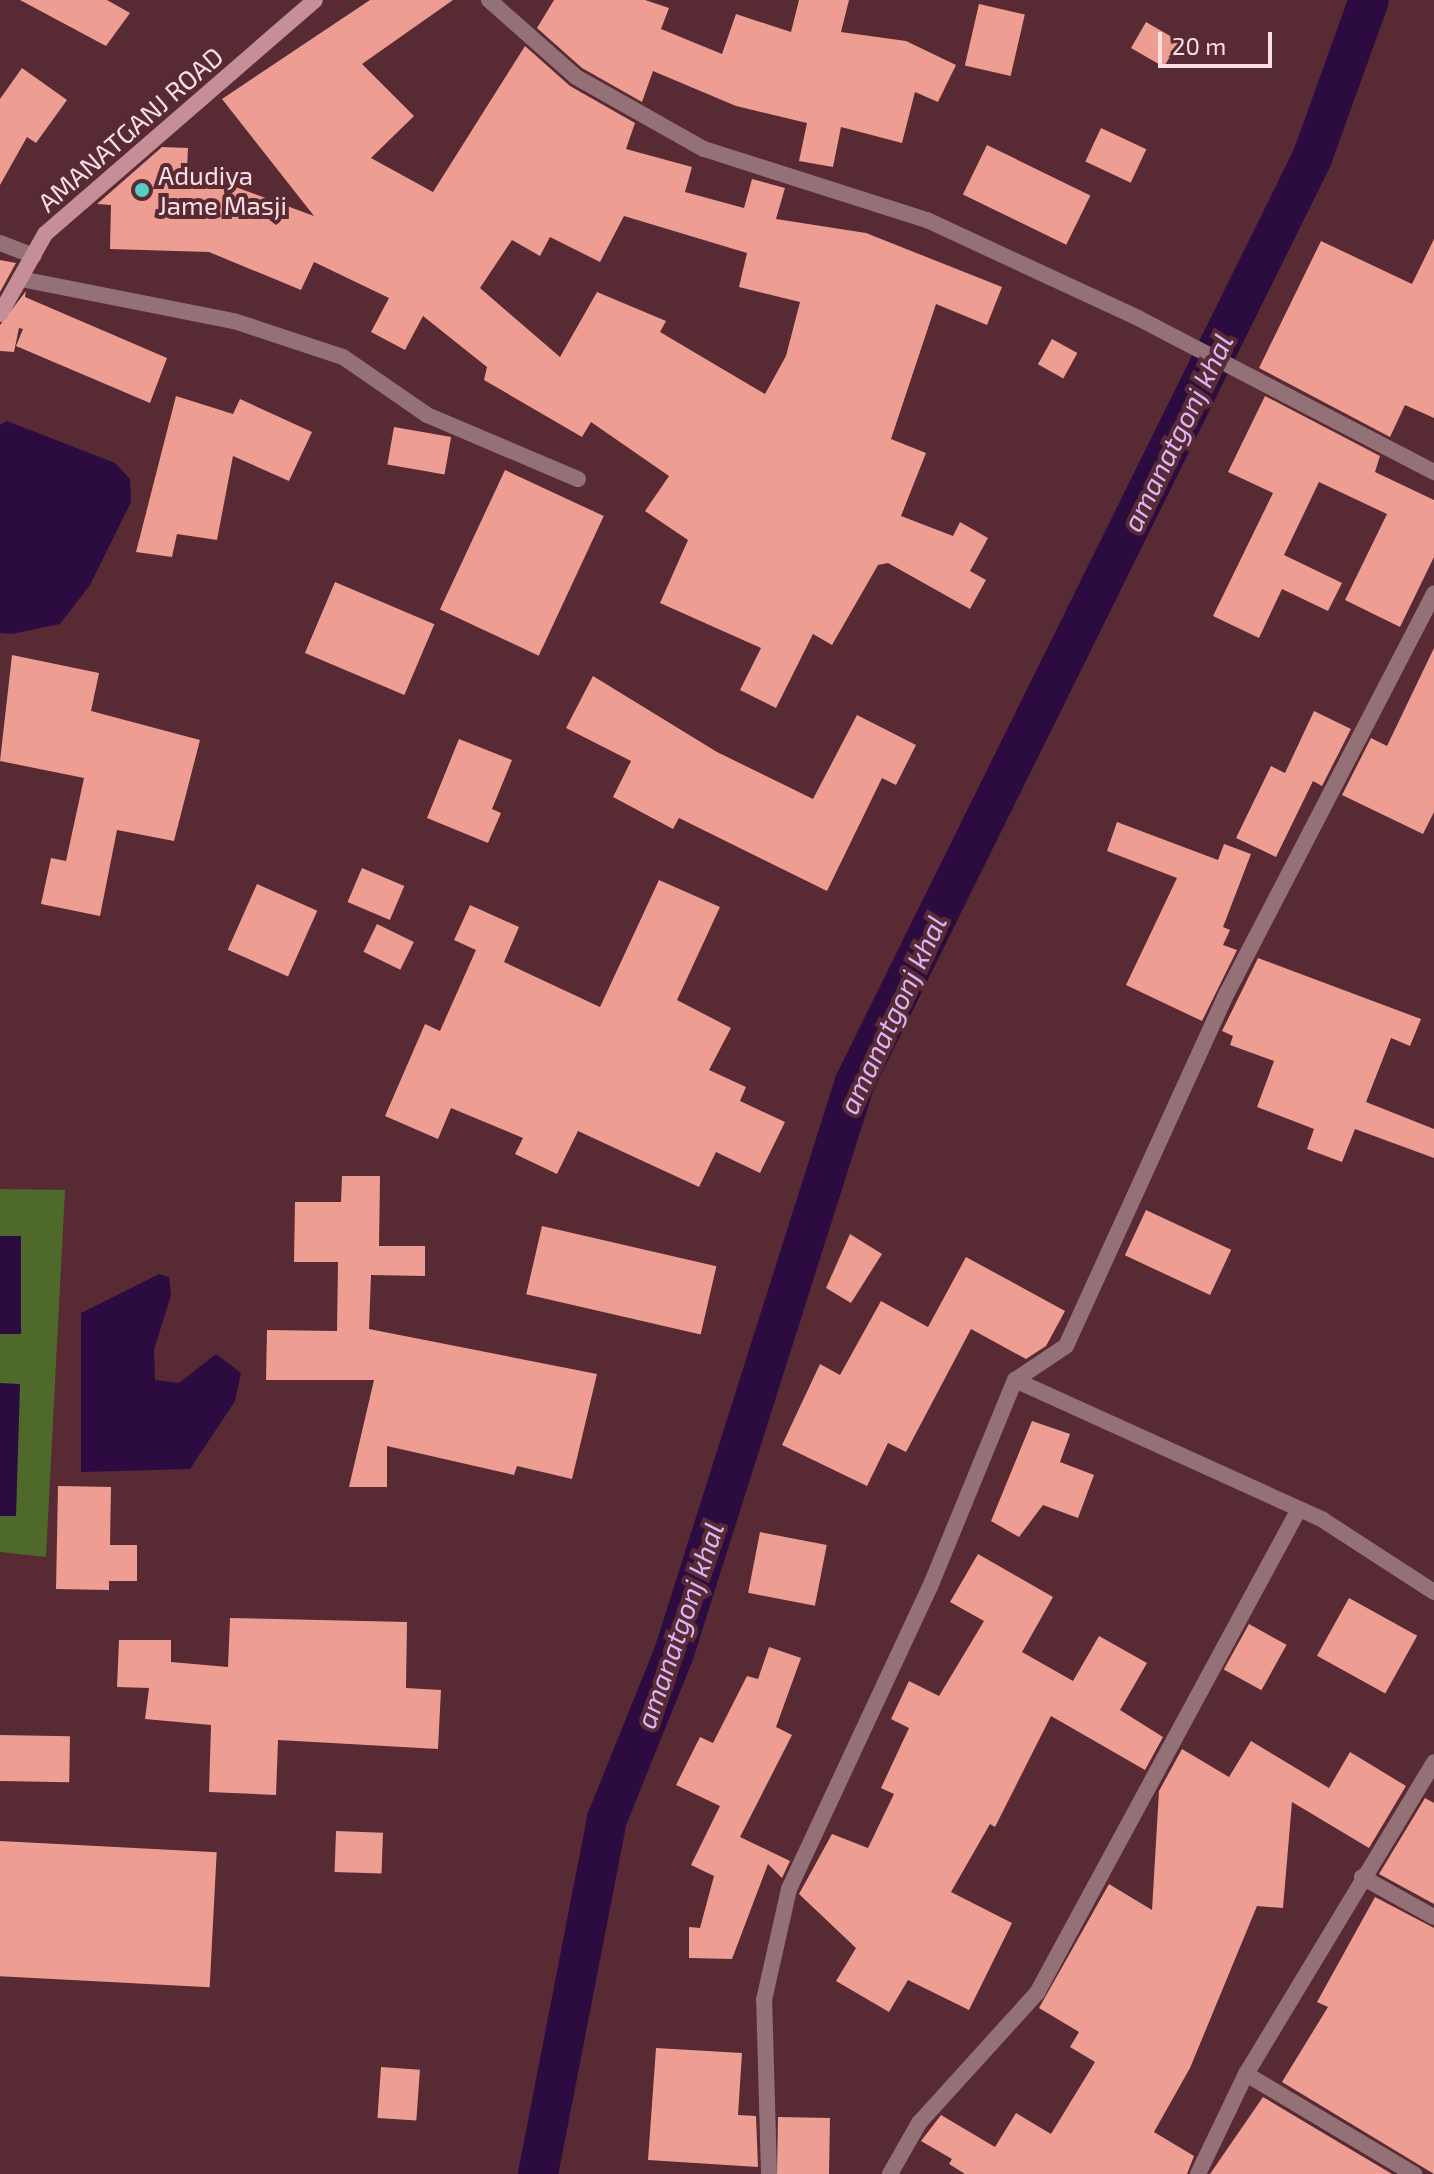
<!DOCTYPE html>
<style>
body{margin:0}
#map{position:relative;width:1434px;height:2174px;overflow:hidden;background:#582a33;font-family:"Exo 2",sans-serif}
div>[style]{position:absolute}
.green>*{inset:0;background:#4e692a}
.water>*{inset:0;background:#2c0b41;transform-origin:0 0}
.canal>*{height:40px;margin:-20px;padding:0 20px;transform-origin:20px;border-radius:20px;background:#2c0b41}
.building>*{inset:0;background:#ed9d91;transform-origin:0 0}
.street>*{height:16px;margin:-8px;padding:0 8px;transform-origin:8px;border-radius:8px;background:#947176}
.secondary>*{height:16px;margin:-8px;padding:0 8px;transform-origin:8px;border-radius:8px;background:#c68f98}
.dots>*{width:22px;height:22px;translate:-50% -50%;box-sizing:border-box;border:4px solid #582a33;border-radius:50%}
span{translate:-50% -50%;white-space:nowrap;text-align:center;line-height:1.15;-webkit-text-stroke:8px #582a33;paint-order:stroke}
.street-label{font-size:26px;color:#fedfe3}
.poi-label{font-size:26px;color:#fedfe3}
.left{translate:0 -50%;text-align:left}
.water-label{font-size:28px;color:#dab5fa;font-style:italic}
.scale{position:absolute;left:1158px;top:32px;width:114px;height:36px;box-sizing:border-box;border:4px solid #fedfe3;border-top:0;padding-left:10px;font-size:24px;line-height:28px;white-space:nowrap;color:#fedfe3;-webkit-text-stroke:6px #582a33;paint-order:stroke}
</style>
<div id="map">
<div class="green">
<i style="clip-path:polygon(0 1189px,65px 1190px,46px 1557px,0 1552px)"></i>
</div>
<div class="water">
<i style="clip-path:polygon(7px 421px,115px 463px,130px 479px,131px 502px,90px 585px,60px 624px,12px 634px,0 633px,0 425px)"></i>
<i style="left:0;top:1236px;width:21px;height:98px"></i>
<i style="clip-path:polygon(159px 1274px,169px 1277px,171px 1295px,154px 1350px,155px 1380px,179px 1383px,216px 1354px,241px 1373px,235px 1401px,190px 1469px,81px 1472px,81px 1313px)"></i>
<i style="clip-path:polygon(0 1383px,20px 1384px,16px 1516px,0 1516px)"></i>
</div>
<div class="canal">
<i style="left:538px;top:2174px;width:362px;rotate:-79deg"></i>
<i style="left:607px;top:1819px;width:176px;rotate:-68deg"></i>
<i style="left:673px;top:1656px;width:602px;rotate:-72.41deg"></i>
<i style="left:855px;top:1082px;width:1031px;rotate:-63.68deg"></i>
<i style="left:1312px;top:158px;width:168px;rotate:-70.2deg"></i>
</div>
<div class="building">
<i style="clip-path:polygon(20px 0,107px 0,130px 13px,106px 46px)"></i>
<i style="clip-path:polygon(evenodd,370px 0,453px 0,362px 64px,414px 116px,371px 158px,433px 192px,525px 46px,570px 86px,635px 123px,626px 149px,692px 167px,685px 192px,744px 208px,752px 179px,785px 188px,776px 219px,866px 233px,1002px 287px,987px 325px,936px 304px,891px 439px,926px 453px,901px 516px,953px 536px,960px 522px,988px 538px,970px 571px,986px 580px,970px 609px,888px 563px,878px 565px,832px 645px,813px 634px,776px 708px,740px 690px,761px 648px,660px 603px,688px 540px,645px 511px,669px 476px,591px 422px,582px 437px,484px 380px,487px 367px,423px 316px,405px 350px,371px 332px,389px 298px,314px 262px,301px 290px,209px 252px,110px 249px,111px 205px,97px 204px,162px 147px,188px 148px,187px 169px,314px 216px,222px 99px,370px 0,624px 216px,747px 253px,739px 287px,800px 302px,786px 356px,765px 394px,660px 332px,666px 321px,597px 292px,560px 357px,480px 288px,512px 240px,540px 256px,550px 237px,600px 262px,624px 216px)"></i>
<i style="clip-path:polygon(554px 0,645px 0,669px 8px,661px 29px,722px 54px,736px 14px,791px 32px,799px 0,849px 0,841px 32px,906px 41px,956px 65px,938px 102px,915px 92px,902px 143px,841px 127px,833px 167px,799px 161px,807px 123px,736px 106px,653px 71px,642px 102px,582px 68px,537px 28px)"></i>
<i style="left:979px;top:4px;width:47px;height:63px;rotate:13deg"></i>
<i style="left:1146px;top:22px;width:38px;height:30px;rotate:30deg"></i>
<i style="clip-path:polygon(22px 68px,67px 100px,36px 143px,27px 137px,0 185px,0 99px)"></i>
<i style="left:1101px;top:128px;width:50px;height:37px;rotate:25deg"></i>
<i style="left:987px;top:145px;width:115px;height:55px;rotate:26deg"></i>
<i style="clip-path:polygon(1434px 239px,1434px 418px,1405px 405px,1390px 437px,1259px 368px,1321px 241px,1412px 284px)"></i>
<i style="clip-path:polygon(0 260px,16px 263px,0 292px)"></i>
<i style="clip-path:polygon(26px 291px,25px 297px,167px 358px,150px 403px,16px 346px,23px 329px,19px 328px,14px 352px,0 351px,0 325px)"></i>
<i style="left:1052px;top:339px;width:29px;height:29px;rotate:29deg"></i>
<i style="clip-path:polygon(176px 396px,233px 414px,240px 399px,312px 432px,289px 481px,233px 456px,217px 540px,177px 534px,172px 557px,136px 552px)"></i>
<i style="clip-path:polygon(1265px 396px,1380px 456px,1375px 472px,1434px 500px,1434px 557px,1400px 627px,1345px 600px,1387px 514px,1319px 482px,1284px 555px,1342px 583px,1328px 611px,1282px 589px,1259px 638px,1213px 616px,1273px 493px,1228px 472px)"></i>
<i style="left:394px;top:427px;width:58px;height:38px;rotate:10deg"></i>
<i style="left:505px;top:470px;width:109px;height:154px;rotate:25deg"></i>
<i style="left:335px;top:582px;width:108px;height:77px;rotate:23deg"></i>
<i style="clip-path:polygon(1434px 648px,1434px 812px,1423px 834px,1342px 795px,1371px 738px,1387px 746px)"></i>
<i style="clip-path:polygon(12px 655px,99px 673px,91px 711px,200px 740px,174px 841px,117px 830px,100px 916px,41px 904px,51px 858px,66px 861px,84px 778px,0 761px)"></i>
<i style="clip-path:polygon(593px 676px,717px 752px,813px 799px,857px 715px,916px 745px,896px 785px,882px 778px,827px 891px,679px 818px,673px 829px,613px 797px,631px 761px,566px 728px)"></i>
<i style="clip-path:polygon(1314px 711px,1351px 729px,1322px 786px,1313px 781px,1276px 857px,1236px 838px,1271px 766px,1285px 773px)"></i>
<i style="clip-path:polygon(459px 739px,512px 760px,492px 809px,501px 813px,488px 843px,427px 818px)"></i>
<i style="clip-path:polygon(1117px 822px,1218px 860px,1224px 844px,1251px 854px,1223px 927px,1230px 930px,1223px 945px,1237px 950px,1202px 1021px,1126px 985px,1177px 878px,1107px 851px)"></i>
<i style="left:362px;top:868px;width:46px;height:37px;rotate:23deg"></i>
<i style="clip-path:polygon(659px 880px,720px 907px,677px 1000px,731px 1028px,709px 1070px,746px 1087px,740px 1101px,785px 1122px,760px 1173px,716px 1152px,699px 1187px,578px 1131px,557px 1174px,515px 1154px,523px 1138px,451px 1108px,438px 1139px,385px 1116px,425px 1024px,440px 1031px,476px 950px,454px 940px,470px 905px,519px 927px,504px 962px,600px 1007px)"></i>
<i style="left:257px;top:884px;width:66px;height:72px;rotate:24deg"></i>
<i style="left:377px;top:924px;width:41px;height:31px;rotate:26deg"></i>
<i style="clip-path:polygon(1258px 958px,1421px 1019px,1410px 1046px,1391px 1038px,1366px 1102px,1434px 1129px,1434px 1158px,1355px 1129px,1342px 1162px,1307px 1149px,1314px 1129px,1257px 1107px,1274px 1061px,1230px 1045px,1233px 1036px,1222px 1031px)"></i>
<i style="clip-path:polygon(342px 1176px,380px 1176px,379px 1246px,425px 1246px,425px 1276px,371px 1275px,369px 1329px,597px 1374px,572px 1479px,517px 1466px,514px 1475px,387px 1446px,387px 1487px,349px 1487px,374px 1380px,266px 1380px,267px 1330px,337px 1331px,338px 1262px,294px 1262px,295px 1202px,341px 1202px)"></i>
<i style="left:1146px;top:1210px;width:94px;height:50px;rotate:25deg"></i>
<i style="left:542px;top:1226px;width:179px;height:70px;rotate:13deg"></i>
<i style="clip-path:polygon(850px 1234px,882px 1254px,851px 1303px,826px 1288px)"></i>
<i style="clip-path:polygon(966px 1257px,1065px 1311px,1046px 1346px,1026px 1359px,971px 1329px,906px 1452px,888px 1443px,867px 1486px,782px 1445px,820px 1364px,840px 1375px,881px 1301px,928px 1327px)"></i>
<i style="clip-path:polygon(1032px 1421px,1070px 1434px,1060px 1462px,1094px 1475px,1078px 1518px,1043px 1505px,1019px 1537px,991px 1521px)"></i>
<i style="clip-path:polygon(58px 1486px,111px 1487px,110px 1545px,137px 1545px,137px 1581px,109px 1581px,109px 1590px,56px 1589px)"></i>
<i style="left:760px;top:1532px;width:68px;height:62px;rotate:11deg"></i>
<i style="clip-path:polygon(978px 1554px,1053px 1597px,1022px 1652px,1073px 1681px,1099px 1636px,1147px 1663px,1120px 1710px,1163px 1737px,1145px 1770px,1051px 1716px,995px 1827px,990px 1824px,951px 1892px,1012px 1923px,969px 2010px,908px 1980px,889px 2012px,836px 1981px,856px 1948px,799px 1894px,832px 1834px,868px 1848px,894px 1794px,881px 1788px,909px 1728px,891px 1719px,909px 1681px,939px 1696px,984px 1621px,950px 1602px)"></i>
<i style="left:1349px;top:1598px;width:78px;height:66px;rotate:29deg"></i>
<i style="clip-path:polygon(230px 1618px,407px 1622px,406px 1688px,441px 1690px,438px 1749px,278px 1740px,276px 1795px,209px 1792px,211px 1725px,145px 1719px,149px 1688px,117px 1687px,119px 1640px,171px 1640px,171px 1662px,228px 1667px)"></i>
<i style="left:1249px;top:1624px;width:43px;height:52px;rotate:29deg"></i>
<i style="clip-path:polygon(769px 1647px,801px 1658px,776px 1727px,792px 1735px,740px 1837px,790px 1861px,782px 1878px,768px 1864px,732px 1959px,689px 1958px,689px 1927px,700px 1928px,714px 1876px,691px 1865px,720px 1806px,676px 1785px,700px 1737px,713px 1743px,747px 1676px,758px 1679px)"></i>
<i style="left:0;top:1735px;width:70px;height:46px;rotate:1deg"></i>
<i style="clip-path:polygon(1251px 1741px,1329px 1788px,1350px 1752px,1406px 1786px,1369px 1848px,1292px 1802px,1283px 1908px,1257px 1906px,1190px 2068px,1154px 2132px,1194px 2156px,1187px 2174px,965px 2174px,949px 2164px,952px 2159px,921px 2141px,941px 2115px,995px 2147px,1016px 2113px,1051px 2134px,1095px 2062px,1070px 2047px,1079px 2032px,1039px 2008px,1109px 1884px,1152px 1910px,1159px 1791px,1182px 1749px,1229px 1777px)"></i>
<i style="clip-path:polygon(1425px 1798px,1434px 1803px,1434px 1904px,1379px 1874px)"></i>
<i style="left:336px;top:1831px;width:47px;height:41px;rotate:2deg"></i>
<i style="left:0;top:1841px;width:217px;height:135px;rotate:3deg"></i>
<i style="clip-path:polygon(1375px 1897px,1434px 1928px,1434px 2174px,1282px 2082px,1328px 2007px,1317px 2002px)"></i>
<i style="clip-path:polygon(656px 2048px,742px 2053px,738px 2115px,756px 2116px,758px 2167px,648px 2160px)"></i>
<i style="left:381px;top:2067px;width:39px;height:51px;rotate:4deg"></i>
<i style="clip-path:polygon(1263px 2097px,1392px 2174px,1210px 2174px)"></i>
<i style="left:778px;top:2117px;width:52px;height:57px;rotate:1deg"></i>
</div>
<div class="street">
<i style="left:489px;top:0;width:116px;rotate:41.5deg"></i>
<i style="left:576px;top:77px;width:147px;rotate:29.4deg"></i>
<i style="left:704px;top:149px;width:234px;rotate:17.7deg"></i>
<i style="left:927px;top:220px;width:233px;rotate:24.9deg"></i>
<i style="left:1138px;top:318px;width:334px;rotate:27.5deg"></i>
<i style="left:0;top:243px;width:36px;rotate:21deg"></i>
<i style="left:21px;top:279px;width:217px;rotate:11.2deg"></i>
<i style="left:234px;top:321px;width:115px;rotate:18.3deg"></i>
<i style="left:343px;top:357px;width:102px;rotate:34.6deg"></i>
<i style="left:427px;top:415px;width:164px;rotate:23deg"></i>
<i style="left:1015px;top:1380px;width:338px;rotate:24.4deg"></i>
<i style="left:1323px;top:1520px;width:132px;rotate:33deg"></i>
<i style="left:1362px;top:1877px;width:82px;rotate:29.1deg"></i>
<i style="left:1246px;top:2074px;width:196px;rotate:30.8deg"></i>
<i style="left:769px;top:2174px;width:174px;rotate:-91.6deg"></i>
<i style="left:764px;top:2000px;width:114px;rotate:-77.3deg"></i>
<i style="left:789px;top:1889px;width:333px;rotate:-65deg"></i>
<i style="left:930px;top:1587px;width:224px;rotate:-67.7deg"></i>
<i style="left:1015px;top:1380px;width:61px;rotate:-33.7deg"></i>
<i style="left:1066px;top:1346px;width:388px;rotate:-65.5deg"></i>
<i style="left:1227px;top:993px;width:450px;rotate:-62.6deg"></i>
<i style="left:890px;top:2174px;width:59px;rotate:-60.4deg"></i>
<i style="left:919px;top:2123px;width:176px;rotate:-47.8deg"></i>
<i style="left:1037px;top:1993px;width:550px;rotate:-61.57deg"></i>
<i style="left:1198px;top:2174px;width:111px;rotate:-64.4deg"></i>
<i style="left:1246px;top:2074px;width:364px;rotate:-58.9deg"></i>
</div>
<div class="secondary">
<i style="left:0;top:314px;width:92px;rotate:-60.6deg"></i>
<i style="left:45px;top:234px;width:357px;rotate:-40.9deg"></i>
</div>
<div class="dots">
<i style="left:142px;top:190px;background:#55cec5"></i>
</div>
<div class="street-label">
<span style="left:130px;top:129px;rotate:-41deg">AMANATGANJ ROAD</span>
</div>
<div class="poi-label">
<span class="left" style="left:158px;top:190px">Adudiya<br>Jame Masji</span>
</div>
<div class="water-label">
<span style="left:1177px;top:432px;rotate:-64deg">amanatgonj khal</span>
<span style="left:892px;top:1014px;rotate:-65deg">amanatgonj khal</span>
<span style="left:679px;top:1625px;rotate:-71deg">amanatgonj khal</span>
</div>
<div class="scale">20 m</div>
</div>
